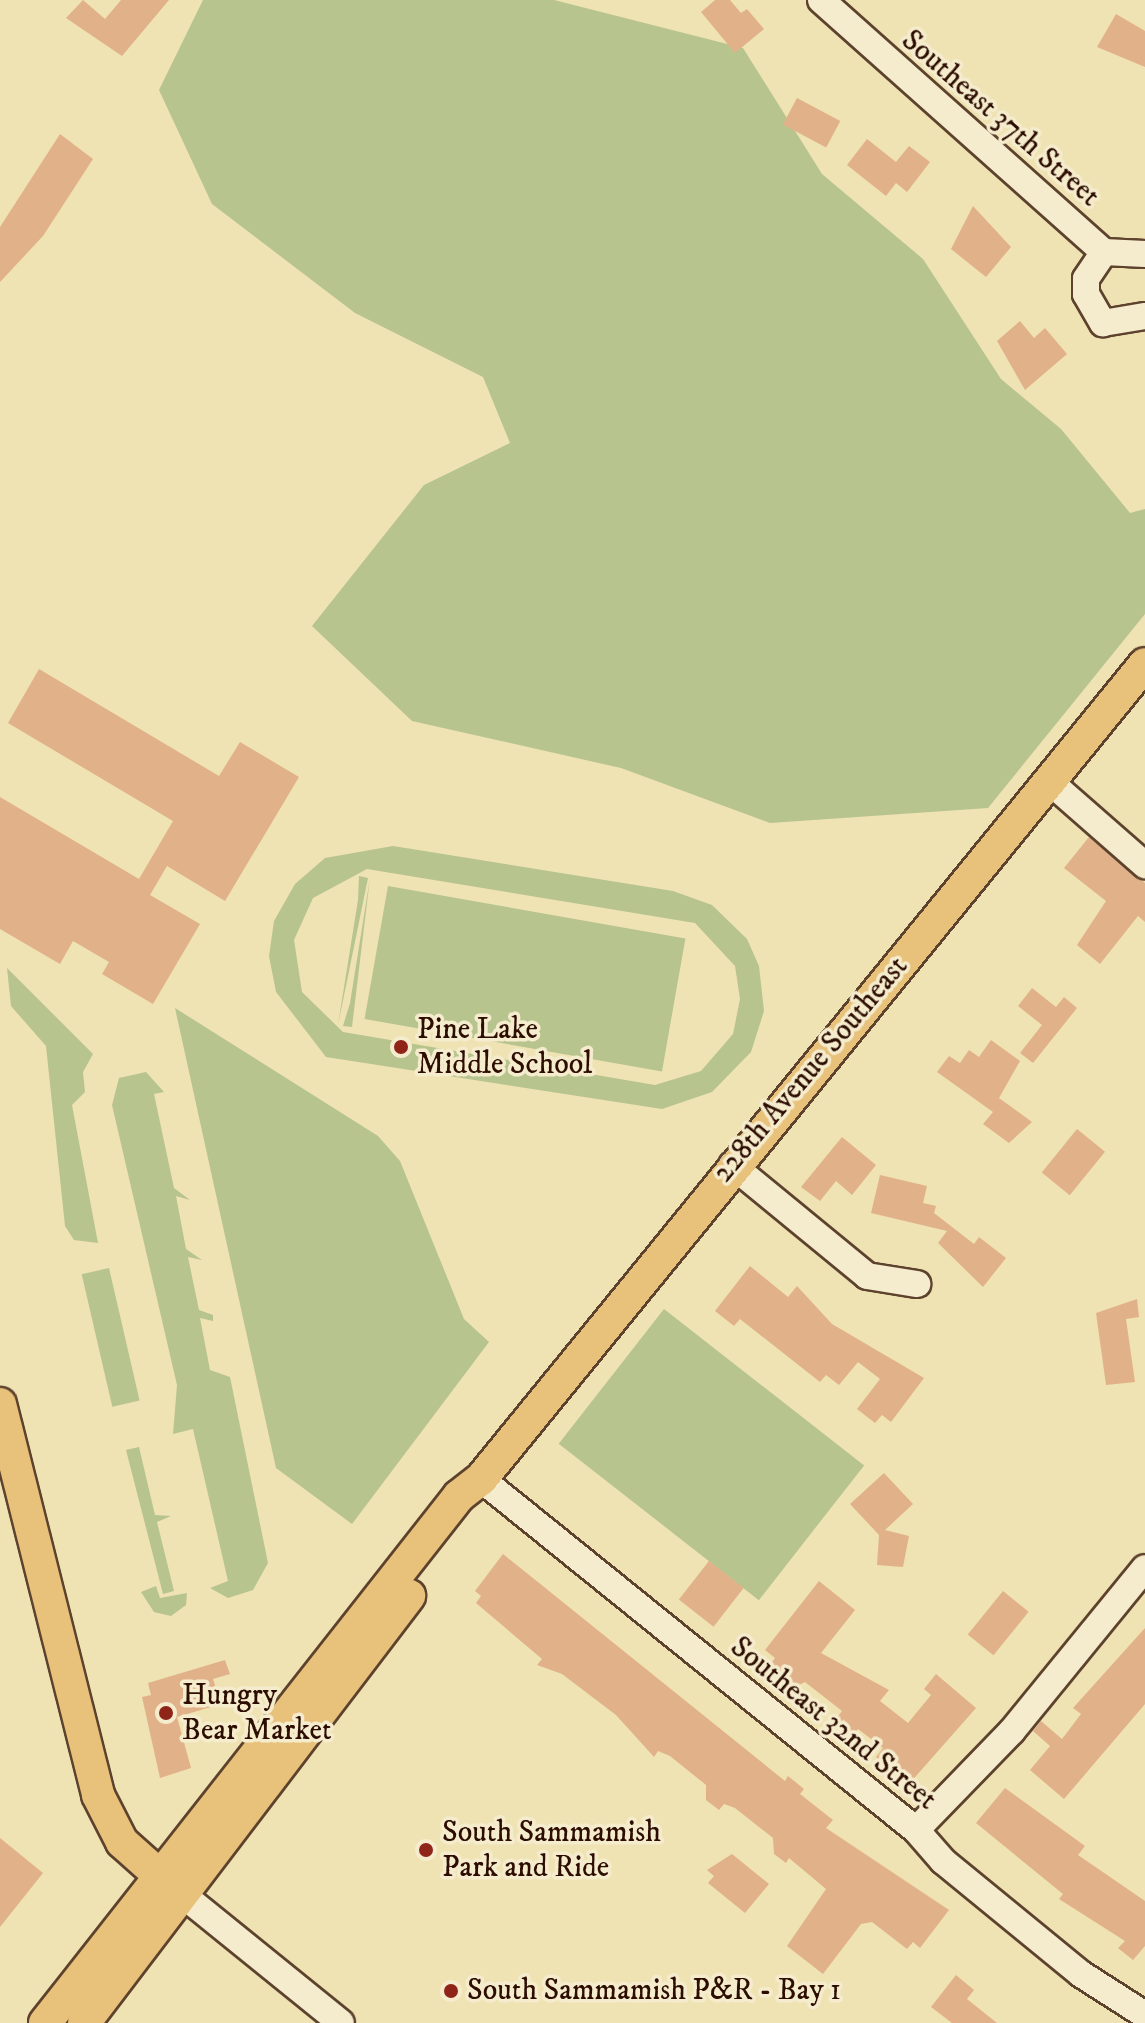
<!DOCTYPE html>
<style>
body{margin:0}
#map{position:relative;width:1145px;height:2023px;overflow:hidden;background:#efe2b3;font-family:"IM FELL DW Pica",serif}
div>[style]{position:absolute}
.green>*{inset:0;background:#b7c48e;transform-origin:0 0}
.building>*{inset:0;background:#e1b289;transform-origin:0 0}
.roads{filter:drop-shadow(2px 0 #5d422d) drop-shadow(-2px 0 #5d422d) drop-shadow(0 2px #5d422d) drop-shadow(0 -2px #5d422d)}
.minor>*{height:26px;margin:-13px;padding:0 13px;transform-origin:13px;border-radius:13px;background:#f5ecce}
.major>*{height:32px;margin:-16px;padding:0 16px;transform-origin:16px;border-radius:16px;background:#e8c17a}
.dots>*{width:22px;height:22px;translate:-50% -50%;box-sizing:border-box;border:4px solid #f5ecce;border-radius:50%}
span{translate:-50% -50%;white-space:nowrap;text-align:center;line-height:1.15;-webkit-text-stroke:7px #f5ecce;paint-order:stroke}
.street-label{font-size:30px;color:#2c0d00}
.poi-label{font-size:30px;color:#2c0d00}
.left{translate:0 -50%;text-align:left}
</style>
<div id="map">
<div class="green">
<i style="clip-path:polygon(203px 0,554px 0,743px 48px,822px 174px,923px 259px,1001px 379px,1061px 429px,1130px 513px,1145px 509px,1145px 614px,988px 808px,770px 823px,621px 768px,412px 721px,312px 626px,424px 485px,510px 443px,483px 377px,355px 313px,212px 204px,159px 90px)"></i>
<i style="clip-path:polygon(evenodd,393px 846px,673px 891px,712px 905px,747px 939px,759px 966px,764px 1011px,751px 1052px,712px 1092px,662px 1109px,326px 1057px,276px 992px,269px 956px,274px 921px,295px 884px,325px 858px,393px 846px,367px 869px,695px 923px,735px 966px,740px 999px,733px 1034px,701px 1071px,655px 1085px,343px 1032px,302px 992px,294px 940px,313px 898px,367px 869px)"></i>
<i style="clip-path:polygon(359px 876px,368px 878px,338px 1025px,358px 900px)"></i>
<i style="clip-path:polygon(370px 878px,352px 1027px,343px 1026px,350px 1003px)"></i>
<i style="left:388px;top:886px;width:302px;height:135px;rotate:10deg"></i>
<i style="clip-path:polygon(7px 968px,93px 1054px,83px 1072px,85px 1092px,72px 1105px,98px 1243px,74px 1240px,65px 1226px,46px 1046px,11px 1006px)"></i>
<i style="clip-path:polygon(175px 1008px,378px 1136px,400px 1161px,464px 1319px,489px 1342px,352px 1524px,276px 1468px)"></i>
<i style="clip-path:polygon(146px 1072px,164px 1092px,154px 1094px,174px 1188px,190px 1200px,176px 1196px,186px 1249px,202px 1260px,188px 1257px,199px 1310px,213px 1315px,213px 1321px,200px 1318px,210px 1370px,230px 1377px,268px 1563px,253px 1590px,228px 1598px,210px 1588px,228px 1581px,193px 1429px,173px 1434px,177px 1385px,112px 1105px,119px 1078px)"></i>
<i style="left:109px;top:1268px;width:136px;height:28px;rotate:77deg"></i>
<i style="left:664px;top:1309px;width:254px;height:171px;rotate:38deg"></i>
<i style="clip-path:polygon(139px 1447px,155px 1515px,171px 1516px,157px 1522px,174px 1591px,163px 1594px,126px 1450px)"></i>
<i style="clip-path:polygon(156px 1586px,160px 1598px,187px 1593px,186px 1605px,171px 1616px,154px 1612px,141px 1592px)"></i>
</div>
<div class="building">
<i style="clip-path:polygon(83px 0,105px 19px,121px 0,169px 0,122px 56px,66px 18px)"></i>
<i style="clip-path:polygon(715px 0,730px 0,741px 13px,747px 9px,764px 29px,735px 53px,701px 12px)"></i>
<i style="clip-path:polygon(1116px 14px,1145px 31px,1145px 67px,1097px 47px)"></i>
<i style="left:797px;top:98px;width:49px;height:30px;rotate:28deg"></i>
<i style="clip-path:polygon(60px 134px,93px 159px,43px 236px,0 282px,0 227px)"></i>
<i style="clip-path:polygon(867px 139px,896px 162px,909px 146px,930px 162px,907px 192px,896px 183px,886px 196px,847px 165px)"></i>
<i style="clip-path:polygon(973px 206px,1011px 247px,986px 277px,951px 249px)"></i>
<i style="clip-path:polygon(1020px 321px,1034px 338px,1045px 328px,1067px 354px,1025px 390px,997px 341px)"></i>
<i style="clip-path:polygon(39px 669px,219px 776px,240px 742px,299px 777px,225px 901px,167px 866px,150px 895px,200px 924px,153px 1004px,102px 974px,109px 962px,73px 941px,60px 964px,0 929px,0 797px,139px 879px,173px 821px,8px 723px)"></i>
<i style="clip-path:polygon(1089px 837px,1145px 883px,1145px 922px,1138px 916px,1100px 964px,1077px 945px,1106px 901px,1064px 868px)"></i>
<i style="clip-path:polygon(1032px 988px,1056px 1007px,1064px 997px,1077px 1008px,1033px 1063px,1020px 1053px,1042px 1025px,1018px 1006px)"></i>
<i style="clip-path:polygon(991px 1040px,1020px 1061px,999px 1098px,1032px 1122px,1009px 1143px,983px 1124px,993px 1112px,937px 1072px,949px 1056px,960px 1063px,969px 1050px,979px 1057px)"></i>
<i style="left:1077px;top:1129px;width:36px;height:56px;rotate:39deg"></i>
<i style="clip-path:polygon(842px 1137px,876px 1165px,852px 1195px,836px 1181px,820px 1201px,801px 1187px)"></i>
<i style="clip-path:polygon(880px 1175px,927px 1186px,923px 1203px,936px 1206px,934px 1213px,974px 1244px,979px 1237px,1006px 1258px,983px 1287px,938px 1243px,947px 1231px,871px 1213px)"></i>
<i style="clip-path:polygon(750px 1266px,788px 1297px,797px 1286px,832px 1324px,924px 1378px,891px 1422px,882px 1415px,875px 1423px,857px 1409px,880px 1379px,858px 1362px,839px 1385px,826px 1375px,820px 1382px,740px 1319px,734px 1326px,715px 1311px)"></i>
<i style="clip-path:polygon(1137px 1299px,1139px 1317px,1126px 1319px,1135px 1382px,1106px 1385px,1096px 1313px)"></i>
<i style="clip-path:polygon(884px 1473px,913px 1504px,885px 1530px,909px 1536px,903px 1567px,877px 1565px,879px 1535px,850px 1504px)"></i>
<i style="clip-path:polygon(503px 1554px,785px 1781px,788px 1776px,804px 1789px,800px 1794px,833px 1820px,826px 1828px,949px 1910px,920px 1948px,913px 1942px,907px 1949px,872px 1922px,861px 1924px,823px 1974px,787px 1946px,826px 1889px,789px 1858px,786px 1863px,774px 1854px,773px 1838px,735px 1808px,724px 1804px,719px 1810px,706px 1800px,706px 1785px,670px 1756px,658px 1751px,654px 1757px,616px 1715px,562px 1674px,537px 1665px,542px 1659px,476px 1603px,481px 1596px,475px 1591px)"></i>
<i style="left:709px;top:1561px;width:44px;height:49px;rotate:38deg"></i>
<i style="clip-path:polygon(819px 1581px,855px 1610px,821px 1653px,889px 1690px,880px 1701px,908px 1723px,931px 1695px,924px 1689px,936px 1674px,976px 1708px,909px 1784px,876px 1757px,883px 1748px,858px 1729px,852px 1737px,833px 1723px,842px 1711px,805px 1682px,791px 1689px,766px 1670px,775px 1658px,765px 1650px)"></i>
<i style="left:1003px;top:1591px;width:33px;height:56px;rotate:39deg"></i>
<i style="clip-path:polygon(1145px 1628px,1145px 1704px,1064px 1799px,1030px 1770px,1050px 1746px,1033px 1731px,1041px 1721px,1062px 1739px,1081px 1714px,1073px 1708px)"></i>
<i style="clip-path:polygon(225px 1660px,230px 1674px,213px 1679px,221px 1704px,177px 1717px,191px 1768px,160px 1778px,142px 1697px,151px 1695px,148px 1683px)"></i>
<i style="clip-path:polygon(1005px 1788px,1085px 1846px,1078px 1855px,1145px 1901px,1145px 1946px,1133px 1960px,1118px 1948px,1125px 1941px,1059px 1899px,1063px 1894px,976px 1823px)"></i>
<i style="clip-path:polygon(0 1838px,43px 1873px,0 1927px)"></i>
<i style="clip-path:polygon(732px 1854px,769px 1884px,745px 1913px,708px 1883px,714px 1876px,707px 1870px)"></i>
<i style="clip-path:polygon(956px 1975px,974px 1990px,967px 1999px,997px 2023px,952px 2023px,931px 2007px)"></i>
</div>
<div class="roads">
<div class="minor">
<i style="left:821px;top:0;width:379px;rotate:41.7deg"></i>
<i style="left:1145px;top:254px;width:41px;rotate:-177.2deg"></i>
<i style="left:1104px;top:252px;width:32px;rotate:124deg"></i>
<i style="left:1086px;top:279px;width:15px;rotate:90deg"></i>
<i style="left:1086px;top:294px;width:34px;rotate:60deg"></i>
<i style="left:1103px;top:323px;width:43px;rotate:-9.5deg"></i>
<i style="left:1049px;top:781px;width:128px;rotate:41.2deg"></i>
<i style="left:732px;top:1165px;width:175px;rotate:39.4deg"></i>
<i style="left:867px;top:1276px;width:51px;rotate:9.1deg"></i>
<i style="left:481px;top:1479px;width:559px;rotate:38.9deg"></i>
<i style="left:916px;top:1830px;width:41px;rotate:48.9deg"></i>
<i style="left:943px;top:1861px;width:178px;rotate:39.3deg"></i>
<i style="left:1081px;top:1974px;width:76px;rotate:32.6deg"></i>
<i style="left:916px;top:1830px;width:138px;rotate:-45.9deg"></i>
<i style="left:1012px;top:1731px;width:210px;rotate:-50.8deg"></i>
<i style="left:183px;top:1895px;width:203px;rotate:39deg"></i>
</div>
<div class="major">
<i style="left:0;top:1404px;width:403px;rotate:75.9deg"></i>
<i style="left:98px;top:1795px;width:53px;rotate:62.9deg"></i>
<i style="left:122px;top:1842px;width:74px;rotate:41.7deg"></i>
<i style="left:45px;top:2023px;width:670px;rotate:-51.85deg"></i>
<i style="left:459px;top:1496px;width:28px;rotate:-38deg"></i>
<i style="left:481px;top:1479px;width:1051px;rotate:-50.83deg"></i>
<i style="left:84px;top:2023px;width:537px;rotate:-52.72deg"></i>
</div>
</div>
<div class="dots">
<i style="left:401px;top:1047px;background:#8f2418"></i>
<i style="left:166px;top:1713px;background:#8f2418"></i>
<i style="left:426px;top:1850px;background:#8f2418"></i>
<i style="left:451px;top:1991px;background:#8f2418"></i>
</div>
<div class="street-label">
<span style="left:1000px;top:119px;rotate:41deg">Southeast 37th Street</span>
<span style="left:811px;top:1070px;rotate:-50deg">228th Avenue Southeast</span>
<span style="left:833px;top:1724px;rotate:39deg">Southeast 32nd Street</span>
</div>
<div class="poi-label">
<span class="left" style="left:417px;top:1047px">Pine Lake<br>Middle School</span>
<span class="left" style="left:182px;top:1713px">Hungry<br>Bear Market</span>
<span class="left" style="left:442px;top:1850px">South Sammamish<br>Park and Ride</span>
<span class="left" style="left:467px;top:1991px">South Sammamish P&amp;R - Bay 1</span>
</div>
</div>
